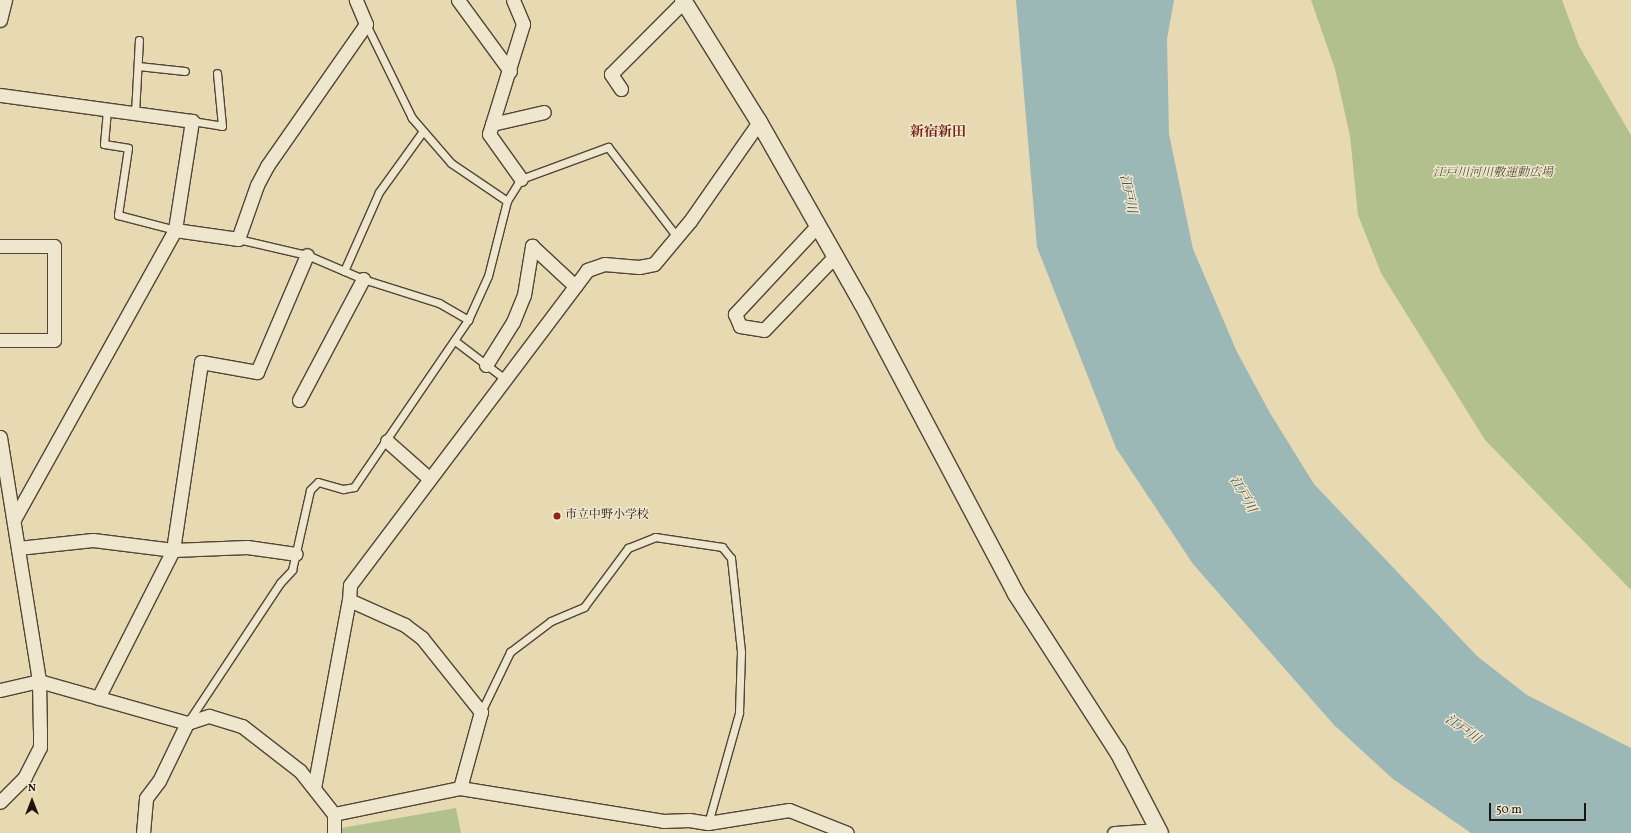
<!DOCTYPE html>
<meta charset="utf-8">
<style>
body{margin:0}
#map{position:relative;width:1631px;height:833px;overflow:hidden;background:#e7dab2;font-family:Vollkorn,"Noto Serif JP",serif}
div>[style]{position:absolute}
.green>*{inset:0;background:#b2c08e}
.water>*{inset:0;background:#9bb8b7}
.roads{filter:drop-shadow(1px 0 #524536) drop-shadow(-1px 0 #524536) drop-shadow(0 1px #524536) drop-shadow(0 -1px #524536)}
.service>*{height:7px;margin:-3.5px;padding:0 3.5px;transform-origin:3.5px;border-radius:3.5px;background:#efe7cd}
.minor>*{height:13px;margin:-6.5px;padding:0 6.5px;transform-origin:6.5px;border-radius:6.5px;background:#efe7cd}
.tertiary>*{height:16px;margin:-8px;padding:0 8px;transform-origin:8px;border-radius:8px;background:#efe7cd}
.dots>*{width:11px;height:11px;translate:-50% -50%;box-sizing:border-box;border:2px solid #efe7cd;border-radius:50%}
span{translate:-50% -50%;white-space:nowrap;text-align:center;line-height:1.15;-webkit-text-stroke:3px #efe7cd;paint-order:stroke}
.park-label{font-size:12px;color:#53503a;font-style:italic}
.poi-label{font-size:12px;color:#20130d}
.left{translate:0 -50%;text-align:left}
.water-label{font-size:13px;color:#4b4d48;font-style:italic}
.quarter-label{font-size:14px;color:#7a1f14;font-weight:700}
.north{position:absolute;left:12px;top:781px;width:40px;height:40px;-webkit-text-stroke:3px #efe7cd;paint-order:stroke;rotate:0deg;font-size:11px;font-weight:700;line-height:16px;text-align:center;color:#20130d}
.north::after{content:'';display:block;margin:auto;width:14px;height:18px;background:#20130d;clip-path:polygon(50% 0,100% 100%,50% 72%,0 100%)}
.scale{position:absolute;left:1489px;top:803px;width:97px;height:18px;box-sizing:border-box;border:2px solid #20130d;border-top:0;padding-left:5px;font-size:12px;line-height:14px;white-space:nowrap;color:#20130d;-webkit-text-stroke:3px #efe7cd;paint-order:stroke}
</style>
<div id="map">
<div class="green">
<i style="clip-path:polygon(1311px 0,1562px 0,1579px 46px,1631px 135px,1631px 590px,1485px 440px,1381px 273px,1358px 215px,1350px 136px,1335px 69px)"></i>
<i style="clip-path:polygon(456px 808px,461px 833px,336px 833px,335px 829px)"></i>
</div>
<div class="water">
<i style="clip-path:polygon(1016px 0,1174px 0,1167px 39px,1169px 134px,1193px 249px,1237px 352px,1270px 413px,1314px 484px,1477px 656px,1527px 695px,1631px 748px,1631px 833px,1471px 833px,1393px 779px,1334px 725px,1193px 564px,1116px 448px,1037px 247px)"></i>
</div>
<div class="roads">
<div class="service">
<i style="left:138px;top:66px;width:47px;rotate:6.1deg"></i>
<i style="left:107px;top:110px;width:34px;rotate:95deg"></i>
<i style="left:104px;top:144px;width:24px;rotate:9deg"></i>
<i style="left:128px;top:148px;width:68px;rotate:98.5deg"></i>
<i style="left:118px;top:215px;width:59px;rotate:14.7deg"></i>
<i style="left:135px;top:113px;width:73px;rotate:-86.9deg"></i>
<i style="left:192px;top:121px;width:30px;rotate:9deg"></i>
<i style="left:222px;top:126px;width:53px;rotate:-95.4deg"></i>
<i style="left:507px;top:201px;width:26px;rotate:-58deg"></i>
<i style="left:521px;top:179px;width:93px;rotate:-20.2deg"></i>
<i style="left:608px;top:147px;width:113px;rotate:52.5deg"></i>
<i style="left:238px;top:239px;width:71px;rotate:13.1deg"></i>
<i style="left:307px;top:255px;width:61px;rotate:23.2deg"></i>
<i style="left:363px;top:279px;width:80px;rotate:17.5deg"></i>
<i style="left:439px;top:303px;width:34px;rotate:30deg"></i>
<i style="left:344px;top:271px;width:86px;rotate:-66.1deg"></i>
<i style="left:379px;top:192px;width:75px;rotate:-54.2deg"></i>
<i style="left:455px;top:341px;width:63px;rotate:37.2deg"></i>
<i style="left:481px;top:712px;width:67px;rotate:-64.2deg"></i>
<i style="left:510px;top:652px;width:51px;rotate:-37.1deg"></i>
<i style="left:551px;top:621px;width:36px;rotate:-23deg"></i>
<i style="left:584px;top:607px;width:74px;rotate:-53.3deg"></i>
<i style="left:628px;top:548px;width:29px;rotate:-22deg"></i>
<i style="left:655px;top:537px;width:68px;rotate:8.5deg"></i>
<i style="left:722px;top:547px;width:14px;rotate:51deg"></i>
<i style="left:731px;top:558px;width:95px;rotate:83.9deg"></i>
<i style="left:741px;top:652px;width:61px;rotate:91.9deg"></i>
<i style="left:739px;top:713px;width:114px;rotate:105.7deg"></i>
<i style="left:188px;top:722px;width:167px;rotate:-56.5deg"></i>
<i style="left:280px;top:583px;width:18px;rotate:-47deg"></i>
<i style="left:292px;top:570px;width:82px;rotate:-77.3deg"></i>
<i style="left:310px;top:490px;width:11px;rotate:-45deg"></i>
<i style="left:318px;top:482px;width:26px;rotate:16deg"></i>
<i style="left:343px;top:489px;width:11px;rotate:-10deg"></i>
<i style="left:354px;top:487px;width:202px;rotate:-55.7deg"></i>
<i style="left:468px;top:320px;width:48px;rotate:-65.6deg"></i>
<i style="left:488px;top:276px;width:77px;rotate:-75.8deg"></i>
<i style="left:507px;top:201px;width:68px;rotate:-145.8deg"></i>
<i style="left:451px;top:163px;width:60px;rotate:-130.9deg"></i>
<i style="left:412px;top:118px;width:105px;rotate:-116.1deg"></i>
</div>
<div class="minor">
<i style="left:458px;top:0;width:88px;rotate:53.8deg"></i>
<i style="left:513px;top:0;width:26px;rotate:67deg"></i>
<i style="left:523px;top:24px;width:115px;rotate:107.2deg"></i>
<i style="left:489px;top:134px;width:55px;rotate:54.6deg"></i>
<i style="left:0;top:20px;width:21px;rotate:-76deg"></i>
<i style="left:621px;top:89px;width:18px;rotate:-124deg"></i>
<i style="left:611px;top:74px;width:103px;rotate:-45deg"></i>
<i style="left:0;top:95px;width:194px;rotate:7.7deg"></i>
<i style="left:192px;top:121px;width:110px;rotate:98.9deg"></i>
<i style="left:175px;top:230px;width:331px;rotate:119.1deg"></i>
<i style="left:492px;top:124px;width:53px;rotate:-13deg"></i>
<i style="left:818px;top:225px;width:122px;rotate:133deg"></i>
<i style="left:735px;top:314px;width:13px;rotate:67deg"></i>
<i style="left:740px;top:326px;width:24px;rotate:9deg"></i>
<i style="left:764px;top:330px;width:103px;rotate:-46.2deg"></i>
<i style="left:175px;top:230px;width:64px;rotate:8.1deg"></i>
<i style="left:238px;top:239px;width:57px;rotate:-70.6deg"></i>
<i style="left:257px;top:185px;width:21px;rotate:-62deg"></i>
<i style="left:267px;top:166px;width:173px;rotate:-55.1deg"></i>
<i style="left:366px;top:24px;width:26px;rotate:-113deg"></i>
<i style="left:0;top:246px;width:54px"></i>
<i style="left:54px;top:246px;width:94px;rotate:90deg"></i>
<i style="left:54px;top:340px;width:54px;rotate:180deg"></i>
<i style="left:486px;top:365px;width:51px;rotate:-57.9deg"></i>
<i style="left:513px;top:322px;width:29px;rotate:-68deg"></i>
<i style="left:524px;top:295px;width:50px;rotate:-80.7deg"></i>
<i style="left:532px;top:246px;width:59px;rotate:42.9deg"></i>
<i style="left:299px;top:400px;width:137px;rotate:-62.1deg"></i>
<i style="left:0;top:437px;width:247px;rotate:80.9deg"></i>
<i style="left:39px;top:681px;width:50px;rotate:88.9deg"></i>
<i style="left:40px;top:731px;width:16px;rotate:90deg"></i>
<i style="left:40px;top:747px;width:34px;rotate:117deg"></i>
<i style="left:25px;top:777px;width:35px;rotate:135deg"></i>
<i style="left:387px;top:441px;width:57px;rotate:41.5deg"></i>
<i style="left:18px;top:548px;width:75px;rotate:-6.1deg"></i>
<i style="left:93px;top:540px;width:81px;rotate:7.1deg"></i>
<i style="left:173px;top:550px;width:74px;rotate:-2.3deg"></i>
<i style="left:247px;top:547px;width:49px;rotate:8.1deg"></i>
<i style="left:0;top:690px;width:40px;rotate:-13deg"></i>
<i style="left:39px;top:681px;width:154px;rotate:15.8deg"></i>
<i style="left:187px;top:723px;width:23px;rotate:-18deg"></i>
<i style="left:209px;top:716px;width:34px;rotate:17deg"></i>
<i style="left:242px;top:726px;width:73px;rotate:37.8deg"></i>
<i style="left:300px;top:771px;width:55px;rotate:51.7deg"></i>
<i style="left:334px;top:814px;width:129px;rotate:-11.7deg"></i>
<i style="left:460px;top:788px;width:206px;rotate:9.2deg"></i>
<i style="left:663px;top:821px;width:26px;rotate:-2deg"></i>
<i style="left:689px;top:820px;width:19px;rotate:9deg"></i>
<i style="left:708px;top:823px;width:82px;rotate:-9.1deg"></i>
<i style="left:789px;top:810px;width:62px;rotate:21.6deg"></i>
<i style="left:98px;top:698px;width:166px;rotate:-63.1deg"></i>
<i style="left:173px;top:550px;width:190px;rotate:-81.5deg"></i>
<i style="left:201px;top:362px;width:57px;rotate:10.1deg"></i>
<i style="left:257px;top:372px;width:127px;rotate:-66.9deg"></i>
<i style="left:314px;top:788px;width:191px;rotate:-79.5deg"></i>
<i style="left:460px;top:788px;width:79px;rotate:-74.6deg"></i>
<i style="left:481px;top:712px;width:95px;rotate:-128.6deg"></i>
<i style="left:422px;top:638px;width:21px;rotate:-143deg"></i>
<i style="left:405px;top:625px;width:61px;rotate:-155.9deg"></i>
<i style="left:349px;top:600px;width:15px;rotate:-86deg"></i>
<i style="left:350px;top:585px;width:394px;rotate:-53deg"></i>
<i style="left:587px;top:270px;width:18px;rotate:-19deg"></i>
<i style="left:604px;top:264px;width:35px;rotate:5deg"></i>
<i style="left:639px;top:267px;width:15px;rotate:-11deg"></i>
<i style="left:654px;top:264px;width:56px;rotate:-50.1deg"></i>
<i style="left:690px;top:221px;width:121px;rotate:-55.1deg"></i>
<i style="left:143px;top:833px;width:35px;rotate:-85deg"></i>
<i style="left:146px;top:798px;width:21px;rotate:-53deg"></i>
<i style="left:159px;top:781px;width:64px;rotate:-64.2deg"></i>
<i style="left:334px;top:833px;width:19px;rotate:-90deg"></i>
<i style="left:1114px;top:833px;width:45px;rotate:-3.8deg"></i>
</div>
<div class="tertiary">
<i style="left:683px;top:0;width:144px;rotate:58.1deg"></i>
<i style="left:759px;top:122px;width:208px;rotate:60.4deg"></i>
<i style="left:862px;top:303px;width:329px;rotate:62.1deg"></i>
<i style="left:1016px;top:594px;width:188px;rotate:57.2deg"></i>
<i style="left:1118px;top:752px;width:91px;rotate:62.6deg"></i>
</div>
</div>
<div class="dots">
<i style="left:557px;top:516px;background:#8f2418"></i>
</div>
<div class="park-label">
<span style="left:1493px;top:174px">江戸川河川敷運動広場</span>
</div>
<div class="poi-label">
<span class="left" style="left:565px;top:516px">市立中野小学校</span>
</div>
<div class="water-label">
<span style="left:1127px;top:194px;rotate:78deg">江戸川</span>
<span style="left:1242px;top:495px;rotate:60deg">江戸川</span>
<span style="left:1462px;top:730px;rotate:35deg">江戸川</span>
</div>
<div class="quarter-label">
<span style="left:938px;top:133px">新宿新田</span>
</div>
<div class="north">N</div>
<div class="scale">50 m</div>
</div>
